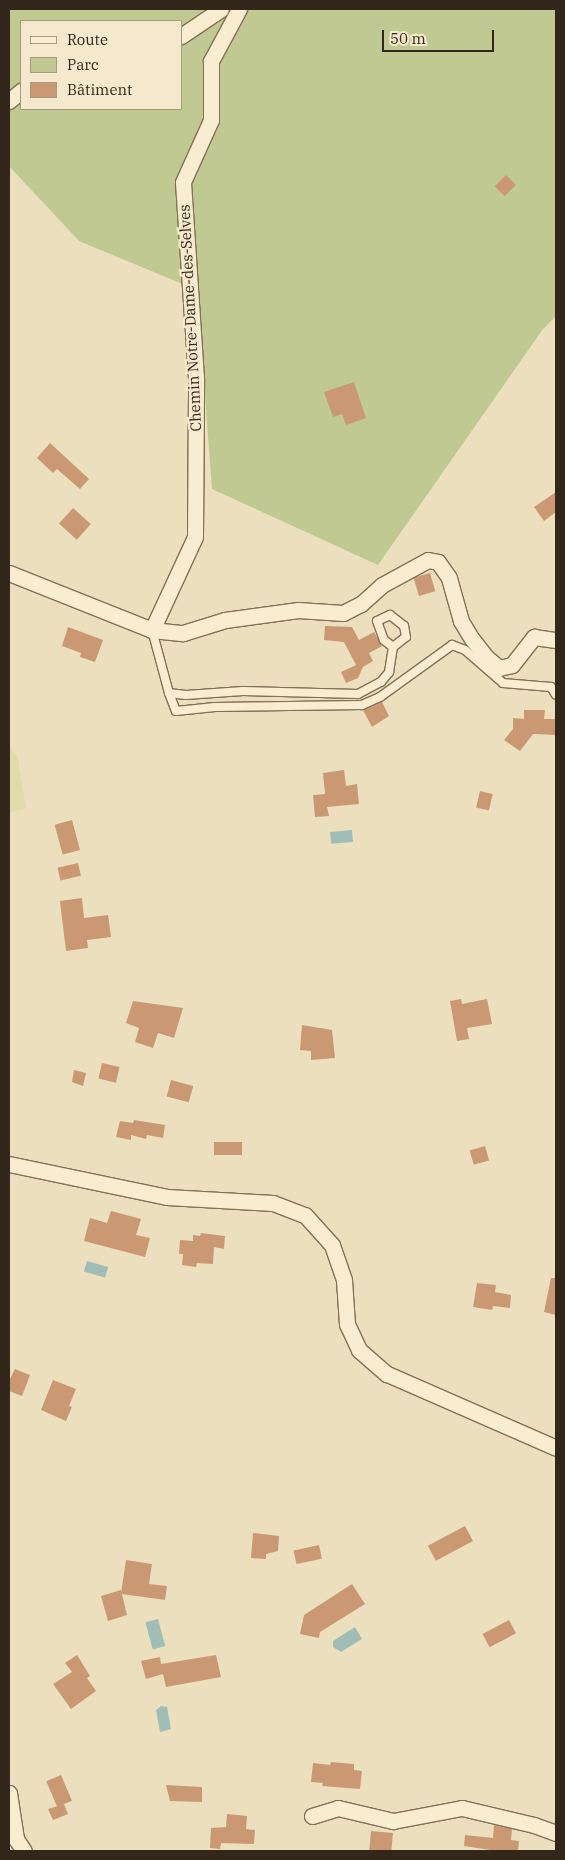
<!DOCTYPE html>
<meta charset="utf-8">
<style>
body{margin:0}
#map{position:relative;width:565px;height:1860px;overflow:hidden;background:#ecdfbd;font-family:"IBM Plex Serif",serif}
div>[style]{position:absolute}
.farmland>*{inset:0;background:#e1daab}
.green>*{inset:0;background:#c1c992}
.water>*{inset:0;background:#a1beb6;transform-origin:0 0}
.building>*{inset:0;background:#ca9973;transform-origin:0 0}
.roads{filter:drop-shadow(1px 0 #837057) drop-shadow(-1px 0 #837057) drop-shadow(0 1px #837057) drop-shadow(0 -1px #837057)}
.service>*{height:8px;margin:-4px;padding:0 4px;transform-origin:4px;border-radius:4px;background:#f8edd0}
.minor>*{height:15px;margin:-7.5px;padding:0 7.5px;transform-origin:7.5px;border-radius:7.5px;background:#f8edd0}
span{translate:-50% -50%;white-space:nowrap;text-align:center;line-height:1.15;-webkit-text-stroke:5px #f4e9cc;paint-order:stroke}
.street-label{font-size:15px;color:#33271b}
.frame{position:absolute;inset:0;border:10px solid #33271b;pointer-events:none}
.legend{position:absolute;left:20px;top:20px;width:162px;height:90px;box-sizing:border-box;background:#f4e9cc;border:1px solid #a79b85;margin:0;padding:6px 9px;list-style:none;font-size:15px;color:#33271b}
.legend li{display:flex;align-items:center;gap:10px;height:25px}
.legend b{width:25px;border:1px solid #a79b85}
.scale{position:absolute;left:382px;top:30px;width:112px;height:22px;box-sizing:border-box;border:2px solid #33271b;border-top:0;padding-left:6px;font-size:15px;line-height:18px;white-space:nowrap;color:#33271b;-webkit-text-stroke:4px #f4e9cc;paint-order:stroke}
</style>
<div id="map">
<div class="farmland">
<i style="clip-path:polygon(9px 745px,18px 758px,26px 808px,9px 813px)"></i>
</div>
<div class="green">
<i style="clip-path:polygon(evenodd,9px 9px,556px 9px,556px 316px,543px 329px,378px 565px,212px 489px,197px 290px,79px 241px,9px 166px,9px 9px,21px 21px,181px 21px,181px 109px,21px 109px,21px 21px)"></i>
</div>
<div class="water">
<i style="left:352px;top:830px;width:12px;height:22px;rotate:85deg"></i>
<i style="left:87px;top:1261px;width:22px;height:11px;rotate:16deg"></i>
<i style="left:158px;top:1619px;width:28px;height:13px;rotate:75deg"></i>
<i style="clip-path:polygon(355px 1627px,362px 1639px,341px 1652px,333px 1647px,333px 1641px)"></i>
<i style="clip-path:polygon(161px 1706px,167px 1707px,171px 1729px,160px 1732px,156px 1710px)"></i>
</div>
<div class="building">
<i style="left:506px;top:175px;width:14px;height:16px;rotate:45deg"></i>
<i style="clip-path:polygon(354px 382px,366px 418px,346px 425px,342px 414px,333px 417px,324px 392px)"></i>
<i style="clip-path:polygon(50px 443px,89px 479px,80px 489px,57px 469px,53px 473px,37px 458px)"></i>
<i style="clip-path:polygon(556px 492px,556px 512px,544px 521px,534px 507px)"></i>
<i style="left:73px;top:508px;width:24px;height:21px;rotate:42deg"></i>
<i style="left:430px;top:573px;width:19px;height:17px;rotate:74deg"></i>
<i style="clip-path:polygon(325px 626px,352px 627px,359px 640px,374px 632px,382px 646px,369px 653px,373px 661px,363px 667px,358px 678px,346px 683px,341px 672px,356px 665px,344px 642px,324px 640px)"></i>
<i style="clip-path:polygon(68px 627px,103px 640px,95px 662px,80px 657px,81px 653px,62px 646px)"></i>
<i style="clip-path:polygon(382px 702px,389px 716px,372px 727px,363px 710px)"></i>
<i style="clip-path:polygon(524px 710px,545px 710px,544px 719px,556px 719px,556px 735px,533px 734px,520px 751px,504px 740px,513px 729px,513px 718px,524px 719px)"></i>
<i style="clip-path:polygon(344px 770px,346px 786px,357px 784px,359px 804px,327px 807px,329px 816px,315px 817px,313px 795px,325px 794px,323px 773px)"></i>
<i style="left:480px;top:791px;width:13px;height:17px;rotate:13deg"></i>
<i style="left:72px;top:820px;width:31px;height:18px;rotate:75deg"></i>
<i style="left:78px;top:863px;width:13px;height:21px;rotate:77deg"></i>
<i style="clip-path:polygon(82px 898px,84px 918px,108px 915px,111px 937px,87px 940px,88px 948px,66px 951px,60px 901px)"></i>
<i style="clip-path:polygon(461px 999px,462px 1004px,487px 999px,492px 1024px,467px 1028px,469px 1039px,457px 1041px,450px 1001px)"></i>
<i style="clip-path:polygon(133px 1001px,183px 1008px,174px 1038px,158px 1033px,153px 1048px,135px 1042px,139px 1028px,126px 1023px)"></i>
<i style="clip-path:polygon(302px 1025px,332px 1030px,335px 1058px,311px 1060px,311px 1051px,300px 1050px)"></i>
<i style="left:102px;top:1063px;width:18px;height:16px;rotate:13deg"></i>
<i style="clip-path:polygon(74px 1070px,86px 1073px,83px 1086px,72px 1082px)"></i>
<i style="left:171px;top:1080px;width:23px;height:17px;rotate:15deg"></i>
<i style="clip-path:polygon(134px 1120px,165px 1125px,163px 1138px,147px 1135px,146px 1139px,131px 1135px,131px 1140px,116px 1137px,120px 1121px,133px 1123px)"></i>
<i style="left:214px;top:1142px;width:28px;height:13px"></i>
<i style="left:485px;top:1146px;width:15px;height:16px;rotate:74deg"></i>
<i style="clip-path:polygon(111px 1211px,141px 1219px,136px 1235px,150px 1238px,145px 1257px,84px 1241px,90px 1218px,107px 1223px)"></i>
<i style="clip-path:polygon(201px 1233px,225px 1236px,224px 1249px,214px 1247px,213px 1264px,197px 1263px,196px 1267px,182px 1265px,183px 1254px,179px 1254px,180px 1240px,193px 1241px,193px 1235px,200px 1236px)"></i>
<i style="clip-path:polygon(551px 1278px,556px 1278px,556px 1315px,544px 1312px)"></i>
<i style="clip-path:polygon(477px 1283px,496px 1285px,495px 1292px,511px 1295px,510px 1308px,493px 1306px,492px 1310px,473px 1307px)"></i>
<i style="clip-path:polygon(15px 1369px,30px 1375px,22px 1396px,9px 1391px,9px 1381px)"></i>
<i style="clip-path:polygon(53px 1380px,76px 1389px,69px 1406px,72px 1407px,66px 1421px,41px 1410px)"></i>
<i style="left:465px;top:1526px;width:17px;height:42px;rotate:62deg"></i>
<i style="clip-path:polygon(253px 1533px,279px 1536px,278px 1551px,266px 1554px,266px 1559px,251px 1558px)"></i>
<i style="left:319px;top:1545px;width:14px;height:26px;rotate:78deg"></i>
<i style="clip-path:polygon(126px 1560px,152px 1564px,149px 1584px,167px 1586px,165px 1600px,122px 1594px,127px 1615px,108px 1621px,101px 1596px,121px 1590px,121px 1593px)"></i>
<i style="clip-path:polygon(352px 1584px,365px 1604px,320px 1632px,319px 1638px,300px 1634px,304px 1615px)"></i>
<i style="left:509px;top:1620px;width:15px;height:30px;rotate:62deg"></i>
<i style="clip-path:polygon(77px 1655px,90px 1676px,87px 1678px,96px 1691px,71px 1709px,53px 1684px,72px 1672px,65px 1663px)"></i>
<i style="clip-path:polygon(216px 1655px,221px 1677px,166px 1687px,163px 1674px,146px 1679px,141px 1661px,160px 1657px,161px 1664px)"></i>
<i style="clip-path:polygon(331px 1762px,354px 1764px,354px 1770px,362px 1771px,360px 1789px,322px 1786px,323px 1783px,311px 1782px,313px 1763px,330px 1765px)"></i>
<i style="left:61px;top:1775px;width:28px;height:16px;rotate:67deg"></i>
<i style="clip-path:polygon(166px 1785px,202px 1787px,202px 1802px,170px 1801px)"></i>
<i style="clip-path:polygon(64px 1804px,68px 1814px,53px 1820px,48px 1809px)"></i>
<i style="clip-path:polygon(227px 1814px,247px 1816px,246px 1829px,255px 1830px,254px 1844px,221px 1843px,220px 1849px,210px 1848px,211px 1828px,226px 1827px)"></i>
<i style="clip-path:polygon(494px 1825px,512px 1829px,511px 1840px,519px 1841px,518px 1851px,497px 1851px,464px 1846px,465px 1835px,493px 1838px)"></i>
<i style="left:371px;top:1831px;width:22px;height:20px;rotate:5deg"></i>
</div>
<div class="roads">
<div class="service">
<i style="left:152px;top:630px;width:65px;rotate:74.9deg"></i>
<i style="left:169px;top:693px;width:19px;rotate:69deg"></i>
<i style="left:176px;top:711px;width:39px;rotate:-6deg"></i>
<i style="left:215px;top:707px;width:147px;rotate:-0.8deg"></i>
<i style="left:362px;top:705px;width:20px;rotate:-24deg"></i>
<i style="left:380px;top:697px;width:89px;rotate:-35.8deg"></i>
<i style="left:452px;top:645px;width:14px;rotate:21deg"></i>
<i style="left:465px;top:650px;width:50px;rotate:41deg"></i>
<i style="left:503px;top:683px;width:48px;rotate:4.8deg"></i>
<i style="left:551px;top:687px;width:9px;rotate:58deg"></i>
<i style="left:169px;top:693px;width:17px;rotate:7deg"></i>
<i style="left:186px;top:695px;width:57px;rotate:-4deg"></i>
<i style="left:243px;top:691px;width:115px;rotate:1.5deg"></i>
<i style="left:358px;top:694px;width:26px;rotate:-28deg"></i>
<i style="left:381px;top:682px;width:13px;rotate:-51deg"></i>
<i style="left:389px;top:672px;width:25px;rotate:-81deg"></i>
<i style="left:393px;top:647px;width:16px;rotate:-38deg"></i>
<i style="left:406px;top:637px;width:11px;rotate:-100deg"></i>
<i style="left:404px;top:626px;width:18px;rotate:-142deg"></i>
<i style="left:390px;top:615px;width:14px;rotate:155deg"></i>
<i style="left:377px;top:621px;width:20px;rotate:70deg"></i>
<i style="left:384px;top:640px;width:11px;rotate:38deg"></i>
</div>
<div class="minor">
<i style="left:181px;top:36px;width:48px;rotate:-34deg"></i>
<i style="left:9px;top:101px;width:16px;rotate:-40deg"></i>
<i style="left:9px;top:573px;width:154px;rotate:21.7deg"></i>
<i style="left:152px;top:630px;width:102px;rotate:-65.2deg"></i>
<i style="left:195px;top:537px;width:159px;rotate:-89.6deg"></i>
<i style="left:196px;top:378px;width:196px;rotate:-93.8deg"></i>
<i style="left:183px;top:182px;width:68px;rotate:-65.7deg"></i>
<i style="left:211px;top:120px;width:59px;rotate:-90deg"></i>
<i style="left:211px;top:61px;width:59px;rotate:-61.7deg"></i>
<i style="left:152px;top:630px;width:31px;rotate:6deg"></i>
<i style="left:183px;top:633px;width:44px;rotate:-17.2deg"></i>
<i style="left:225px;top:620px;width:74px;rotate:-7.8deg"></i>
<i style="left:298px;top:610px;width:45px;rotate:3.8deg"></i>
<i style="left:343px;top:613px;width:20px;rotate:-27deg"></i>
<i style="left:361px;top:604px;width:28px;rotate:-42deg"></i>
<i style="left:382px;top:585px;width:52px;rotate:-28.5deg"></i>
<i style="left:428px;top:560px;width:10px;rotate:11deg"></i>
<i style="left:438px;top:562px;width:19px;rotate:55deg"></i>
<i style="left:449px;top:578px;width:45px;rotate:74.4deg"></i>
<i style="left:461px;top:621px;width:21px;rotate:59deg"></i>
<i style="left:472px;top:639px;width:23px;rotate:52deg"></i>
<i style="left:486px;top:657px;width:17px;rotate:40deg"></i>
<i style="left:499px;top:668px;width:13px;rotate:-13deg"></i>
<i style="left:512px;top:665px;width:36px;rotate:-52deg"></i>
<i style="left:534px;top:637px;width:22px;rotate:8deg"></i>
<i style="left:9px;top:1164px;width:161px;rotate:11.8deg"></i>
<i style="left:167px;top:1197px;width:106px;rotate:3.2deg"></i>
<i style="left:273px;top:1203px;width:34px;rotate:21deg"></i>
<i style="left:305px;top:1215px;width:40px;rotate:48deg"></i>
<i style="left:332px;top:1245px;width:37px;rotate:71deg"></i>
<i style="left:344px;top:1280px;width:44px;rotate:86.1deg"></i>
<i style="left:347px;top:1324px;width:29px;rotate:65deg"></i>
<i style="left:359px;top:1350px;width:37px;rotate:41deg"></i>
<i style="left:387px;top:1374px;width:184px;rotate:23.6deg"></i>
<i style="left:9px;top:1793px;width:47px;rotate:81.3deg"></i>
<i style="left:16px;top:1839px;width:14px;rotate:56deg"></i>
<i style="left:312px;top:1816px;width:27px;rotate:-17deg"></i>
<i style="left:338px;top:1808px;width:57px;rotate:13.3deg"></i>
<i style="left:393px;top:1821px;width:70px;rotate:-10.7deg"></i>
<i style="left:462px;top:1808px;width:74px;rotate:13.3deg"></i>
<i style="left:534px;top:1825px;width:23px;rotate:20deg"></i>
</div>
</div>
<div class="street-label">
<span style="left:190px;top:318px;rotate:-93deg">Chemin Notre-Dame-des-Selves</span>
</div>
<div class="frame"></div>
<ul class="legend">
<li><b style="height:6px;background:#f8edd0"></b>Route</li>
<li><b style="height:14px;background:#c1c992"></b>Parc</li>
<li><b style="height:14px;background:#ca9973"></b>Bâtiment</li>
</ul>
<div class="scale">50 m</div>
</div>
